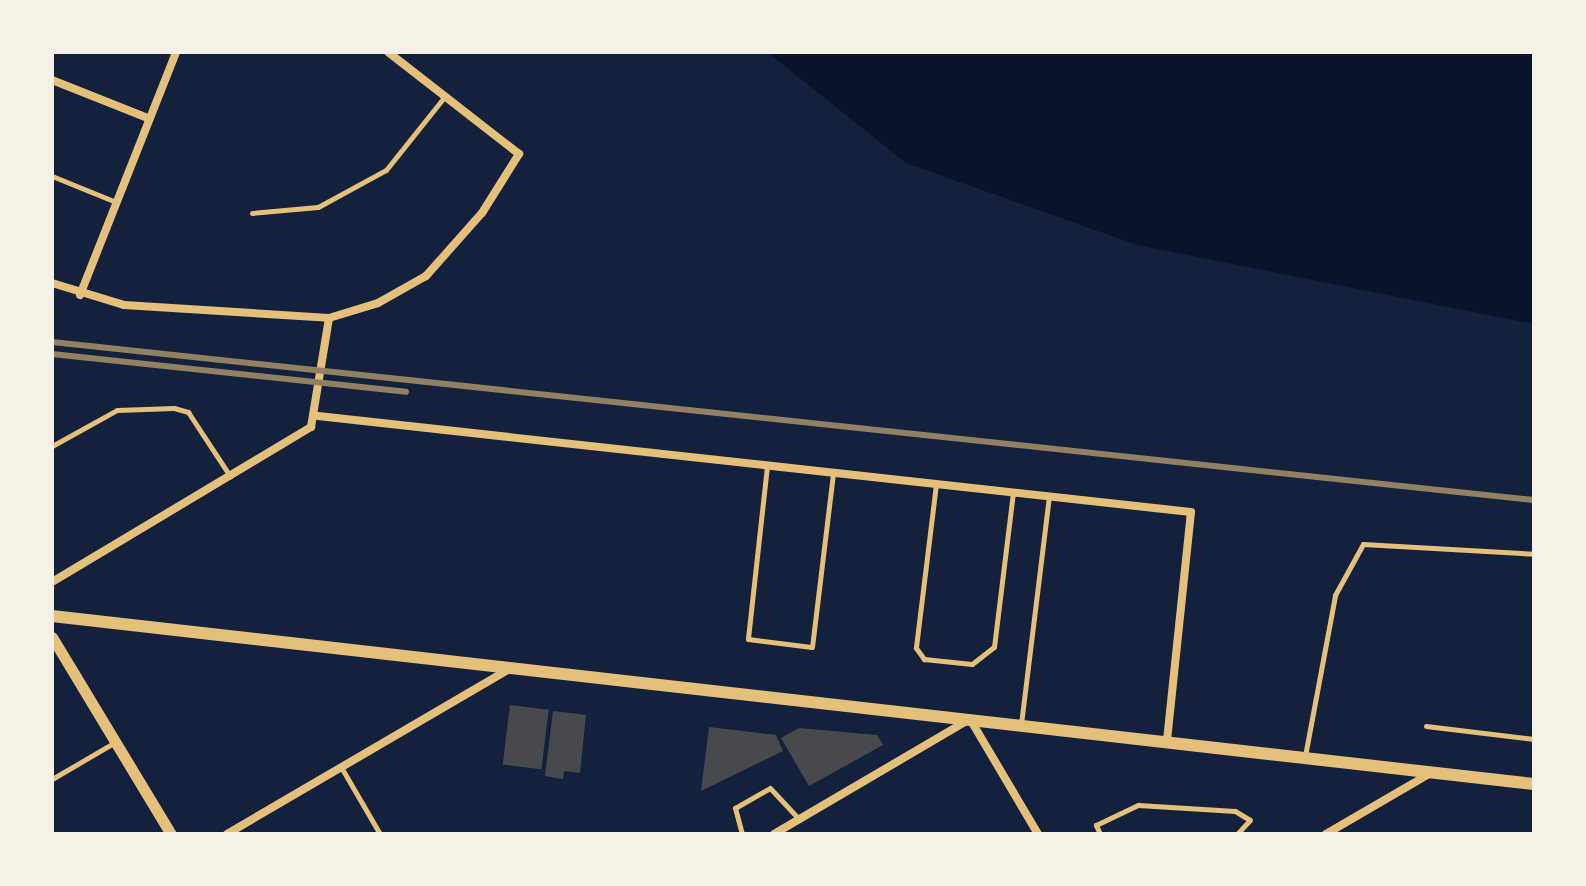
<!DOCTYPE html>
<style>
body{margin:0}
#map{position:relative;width:1586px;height:886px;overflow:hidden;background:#14213d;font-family:"Open Sans",sans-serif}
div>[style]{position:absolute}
.water>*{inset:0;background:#0b132b}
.building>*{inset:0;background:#48494c;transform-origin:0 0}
.service>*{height:5px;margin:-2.5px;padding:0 2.5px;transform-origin:2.5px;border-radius:2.5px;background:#e5c07b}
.minor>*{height:8px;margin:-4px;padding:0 4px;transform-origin:4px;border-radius:4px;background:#e5c07b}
.tertiary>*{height:11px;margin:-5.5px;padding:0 5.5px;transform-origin:5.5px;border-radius:5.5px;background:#e5c07b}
.secondary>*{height:12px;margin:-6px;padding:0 6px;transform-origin:6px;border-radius:6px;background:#e5c07b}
.rail>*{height:6px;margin:-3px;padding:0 3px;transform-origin:3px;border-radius:3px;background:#918062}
span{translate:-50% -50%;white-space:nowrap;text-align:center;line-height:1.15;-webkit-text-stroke:8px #f6f1e7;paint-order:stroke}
.frame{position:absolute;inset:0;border:54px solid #f6f1e7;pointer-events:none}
</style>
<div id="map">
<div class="water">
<i style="clip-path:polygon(767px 52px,1534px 52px,1534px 324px,1137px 245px,906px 163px)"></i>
</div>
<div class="building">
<i style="left:510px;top:705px;width:39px;height:60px;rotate:7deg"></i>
<i style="clip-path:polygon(553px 711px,586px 715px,580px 773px,564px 771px,563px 779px,545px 776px)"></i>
<i style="clip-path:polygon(709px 727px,776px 735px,783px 751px,701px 791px)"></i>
<i style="clip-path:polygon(799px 728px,877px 735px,883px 745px,809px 786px,781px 738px)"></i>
</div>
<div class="service">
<i style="left:52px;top:176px;width:69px;rotate:22.1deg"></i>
<i style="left:252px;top:213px;width:66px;rotate:-5.2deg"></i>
<i style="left:318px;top:207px;width:77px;rotate:-28.6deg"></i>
<i style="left:386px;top:170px;width:95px;rotate:-51.4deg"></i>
<i style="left:52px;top:446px;width:74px;rotate:-29deg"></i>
<i style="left:117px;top:410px;width:57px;rotate:-2deg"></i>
<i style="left:174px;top:408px;width:15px;rotate:16deg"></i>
<i style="left:188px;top:412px;width:77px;rotate:56.7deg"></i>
<i style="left:767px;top:466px;width:174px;rotate:96.3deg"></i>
<i style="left:748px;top:639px;width:64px;rotate:7.1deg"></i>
<i style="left:812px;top:647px;width:175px;rotate:-83.1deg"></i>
<i style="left:936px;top:484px;width:165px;rotate:97deg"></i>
<i style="left:916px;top:648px;width:14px;rotate:54deg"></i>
<i style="left:924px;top:659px;width:48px;rotate:5.9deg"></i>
<i style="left:972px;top:664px;width:28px;rotate:-38deg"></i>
<i style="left:994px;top:647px;width:155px;rotate:-83deg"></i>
<i style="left:1021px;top:724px;width:229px;rotate:-83deg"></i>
<i style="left:1426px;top:726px;width:109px;rotate:6.9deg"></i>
<i style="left:1305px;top:756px;width:164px;rotate:-79.4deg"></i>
<i style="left:1335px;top:595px;width:58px;rotate:-61.2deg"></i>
<i style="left:1363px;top:544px;width:171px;rotate:3.3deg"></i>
<i style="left:341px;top:767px;width:78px;rotate:59.8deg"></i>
<i style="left:52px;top:779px;width:75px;rotate:-30.3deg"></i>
<i style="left:742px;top:834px;width:27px;rotate:-105deg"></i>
<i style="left:735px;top:808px;width:40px;rotate:-29.7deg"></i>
<i style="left:770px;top:788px;width:42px;rotate:46.9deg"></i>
<i style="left:1100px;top:834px;width:10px;rotate:-114deg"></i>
<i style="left:1096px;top:825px;width:47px;rotate:-25.5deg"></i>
<i style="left:1138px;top:805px;width:97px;rotate:3.5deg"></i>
<i style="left:1235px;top:811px;width:17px;rotate:31deg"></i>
<i style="left:1250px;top:820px;width:19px;rotate:133deg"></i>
</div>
<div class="minor">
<i style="left:52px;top:80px;width:105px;rotate:21.7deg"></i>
<i style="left:52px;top:283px;width:75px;rotate:17deg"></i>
<i style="left:124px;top:305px;width:205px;rotate:3.6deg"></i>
<i style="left:329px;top:318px;width:51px;rotate:-17deg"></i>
<i style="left:378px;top:303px;width:55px;rotate:-29.4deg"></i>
<i style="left:426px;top:276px;width:84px;rotate:-48.4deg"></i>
<i style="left:482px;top:213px;width:70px;rotate:-57.9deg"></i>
<i style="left:519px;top:154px;width:166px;rotate:-142.1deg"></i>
<i style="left:80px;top:295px;width:261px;rotate:-68.4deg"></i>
<i style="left:318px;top:416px;width:878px;rotate:6.28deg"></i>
<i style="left:1191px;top:512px;width:229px;rotate:96deg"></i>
<i style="left:52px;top:582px;width:302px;rotate:-30.9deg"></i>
<i style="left:311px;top:427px;width:110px;rotate:-80.6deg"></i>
<i style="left:227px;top:834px;width:325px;rotate:-30.3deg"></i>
<i style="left:774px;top:834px;width:227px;rotate:-30.4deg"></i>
<i style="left:970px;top:719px;width:134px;rotate:59.4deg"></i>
<i style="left:1326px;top:834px;width:119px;rotate:-30.2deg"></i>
</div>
<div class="tertiary">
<i style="left:52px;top:637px;width:230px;rotate:58.9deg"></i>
</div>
<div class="secondary">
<i style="left:52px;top:616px;width:1491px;rotate:6.47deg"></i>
</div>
<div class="rail">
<i style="left:52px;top:342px;width:1490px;rotate:6.09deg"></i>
<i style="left:52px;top:354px;width:356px;rotate:6.1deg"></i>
</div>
<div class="frame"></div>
</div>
